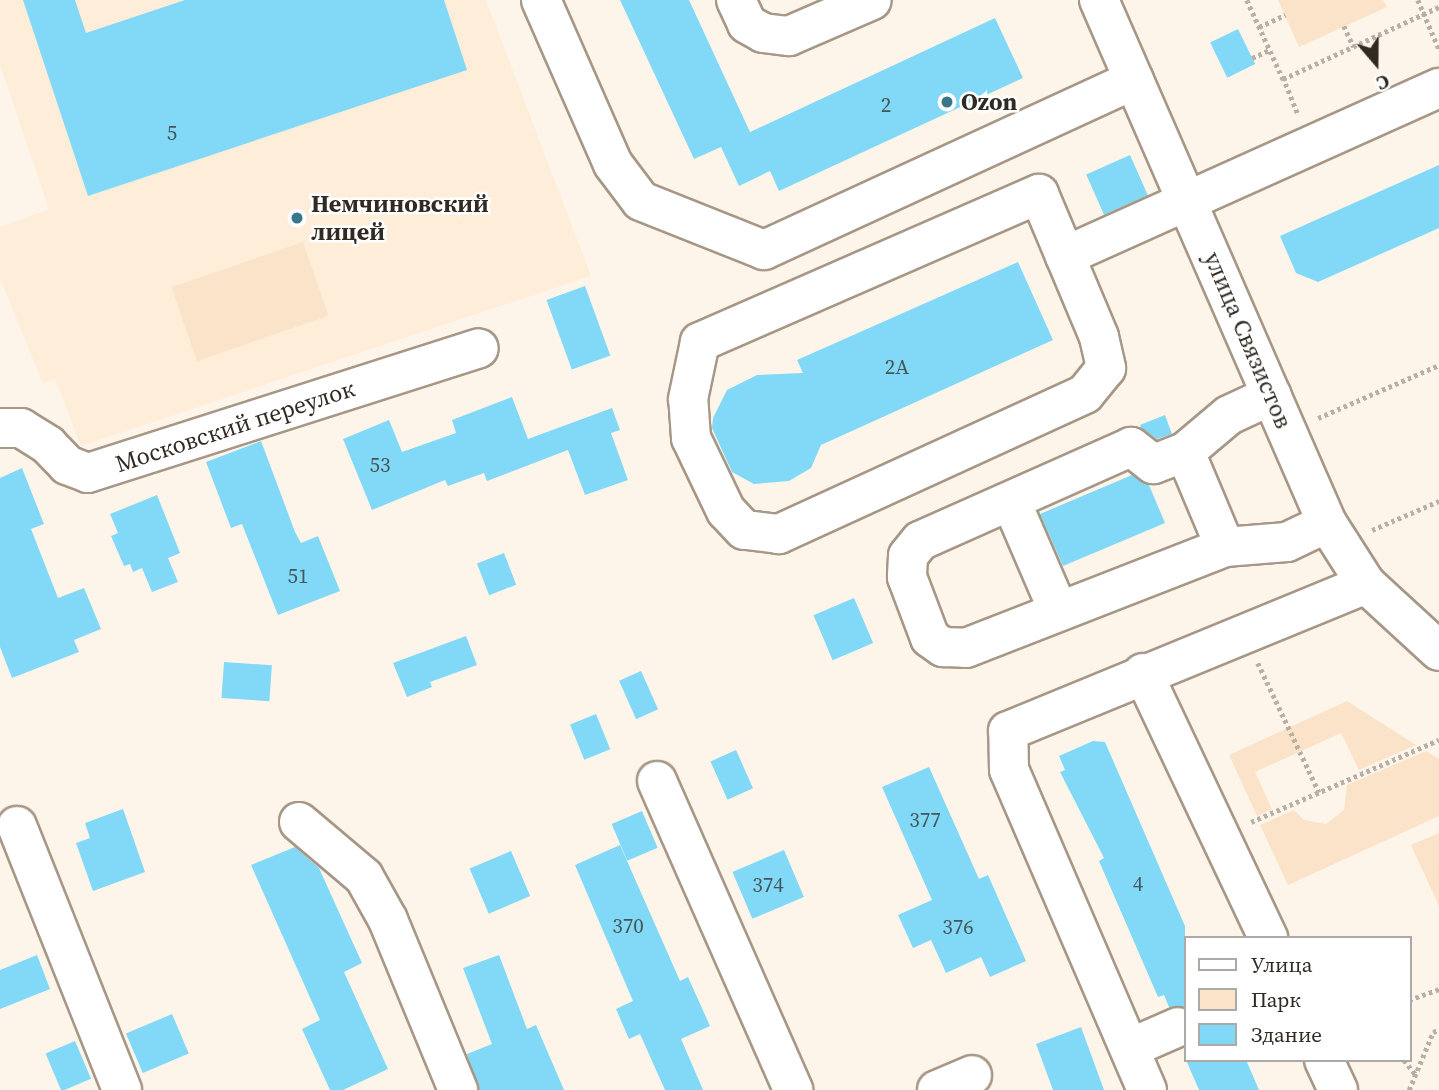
<!DOCTYPE html>
<meta charset="utf-8">
<style>
body{margin:0}
#map{position:relative;width:1439px;height:1090px;overflow:hidden;background:#fef5ea;font-family:"Source Serif 4",serif}
div>[style]{position:absolute}
.built>*{inset:0;background:#feedd9}
.green>*{inset:0;background:#fae3c8;transform-origin:0 0}
.building>*{inset:0;background:#82d8f7;transform-origin:0 0}
.path>*{height:4.5px;margin-top:-2.25px;transform-origin:0;background:repeating-linear-gradient(90deg,#b8b0a6 0 3.5px,transparent 0 7px)}
.roads{filter:drop-shadow(2px 0 #a69786) drop-shadow(-2px 0 #a69786) drop-shadow(0 2px #a69786) drop-shadow(0 -2px #a69786)}
.minor>*{height:38px;margin:-19px;padding:0 19px;transform-origin:19px;border-radius:19px;background:#fff}
.dots>*{width:19px;height:19px;translate:-50% -50%;box-sizing:border-box;border:4px solid #fff;border-radius:50%}
span{translate:-50% -50%;white-space:nowrap;text-align:center;line-height:1.15;-webkit-text-stroke:5px #fff;paint-order:stroke}
.number-label{font-size:21px;color:#445658}
.number-label span{-webkit-text-stroke-width:0}
.poi-label{font-size:24px;color:#302a23;font-weight:700}
.left{translate:0 -50%;text-align:left}
.street-label{font-size:24px;color:#302a23}
.legend{position:absolute;left:1184px;top:936px;width:228px;height:126px;box-sizing:border-box;background:#fff;border:2px solid #acaaa7;margin:0;padding:9px 12px;list-style:none;font-size:21px;color:#302a23}
.legend li{display:flex;align-items:center;gap:14px;height:35px}
.legend b{width:35px;border:2px solid #acaaa7}
.north{position:absolute;left:1341px;top:28px;width:70px;height:70px;-webkit-text-stroke:5px #fff;paint-order:stroke;rotate:160deg;font-size:19px;font-weight:700;line-height:28px;text-align:center;color:#302a23}
.north::after{content:'';display:block;margin:auto;width:24px;height:32px;background:#302a23;clip-path:polygon(50% 0,100% 100%,50% 72%,0 100%)}
</style>
<div id="map">
<div class="built">
<i style="clip-path:polygon(0 0,486px 0,591px 276px,81px 446px,55px 379px,43px 384px,0 278px,0 227px,49px 209px,0 65px)"></i>
</div>
<div class="green">
<i style="clip-path:polygon(1278px 0,1383px 0,1387px 7px,1299px 47px)"></i>
<i style="left:303px;top:242px;width:78px;height:139px;rotate:71deg"></i>
<i style="clip-path:polygon(1347px 701px,1416px 745px,1359px 770px,1341px 733px,1255px 772px,1272px 809px,1257px 816px,1229px 755px)"></i>
<i style="clip-path:polygon(1426px 751px,1439px 759px,1439px 816px,1288px 885px,1260px 825px,1294px 810px,1304px 820px,1326px 824px,1344px 810px,1347px 785px)"></i>
<i style="clip-path:polygon(1439px 833px,1439px 906px,1411px 845px)"></i>
</div>
<div class="building">
<i style="clip-path:polygon(23px 0,75px 0,86px 33px,185px 0,444px 0,467px 70px,88px 196px)"></i>
<i style="clip-path:polygon(620px 0,689px 0,750px 132px,995px 18px,1023px 78px,779px 191px,770px 171px,739px 186px,721px 147px,694px 159px)"></i>
<i style="left:1238px;top:29px;width:39px;height:31px;rotate:64deg"></i>
<i style="left:1130px;top:155px;width:44px;height:48px;rotate:66deg"></i>
<i style="clip-path:polygon(1439px 165px,1439px 228px,1318px 282px,1296px 273px,1280px 236px)"></i>
<i style="clip-path:polygon(1018px 262px,1053px 340px,821px 445px,811px 468px,789px 481px,754px 484px,732px 472px,712px 428px,713px 418px,727px 390px,757px 375px,803px 373px,797px 360px)"></i>
<i style="left:585px;top:286px;width:74px;height:41px;rotate:70deg"></i>
<i style="clip-path:polygon(512px 397px,528px 439px,612px 408px,620px 430px,611px 433px,628px 480px,585px 495px,568px 450px,487px 481px,484px 473px,448px 486px,445px 480px,372px 510px,343px 439px,389px 420px,402px 452px,456px 433px,452px 420px)"></i>
<i style="clip-path:polygon(1165px 415px,1172px 434px,1157px 439px,1141px 428px,1140px 425px)"></i>
<i style="clip-path:polygon(261px 441px,295px 532px,301px 543px,318px 536px,340px 591px,278px 615px,242px 524px,231px 528px,206px 462px)"></i>
<i style="clip-path:polygon(22px 468px,44px 524px,31px 529px,58px 598px,84px 588px,101px 629px,74px 640px,79px 652px,12px 678px,0 647px,0 478px)"></i>
<i style="clip-path:polygon(1132px 475px,1149px 485px,1165px 523px,1063px 566px,1040px 514px)"></i>
<i style="clip-path:polygon(157px 495px,180px 553px,168px 558px,178px 582px,152px 592px,142px 568px,133px 572px,130px 564px,124px 566px,111px 536px,118px 533px,110px 514px)"></i>
<i style="left:504px;top:553px;width:34px;height:29px;rotate:69deg"></i>
<i style="left:854px;top:598px;width:49px;height:44px;rotate:67deg"></i>
<i style="clip-path:polygon(466px 636px,477px 665px,430px 682px,432px 687px,407px 697px,393px 663px)"></i>
<i style="left:224px;top:662px;width:48px;height:36px;rotate:4deg"></i>
<i style="left:641px;top:671px;width:42px;height:24px;rotate:66deg"></i>
<i style="left:596px;top:714px;width:38px;height:28px;rotate:68deg"></i>
<i style="clip-path:polygon(1093px 741px,1105px 742px,1185px 926px,1185px 1007px,1169px 1007px,1164px 995px,1158px 997px,1099px 861px,1104px 858px,1060px 772px,1065px 770px,1059px 756px)"></i>
<i style="left:736px;top:750px;width:42px;height:28px;rotate:66deg"></i>
<i style="clip-path:polygon(929px 767px,979px 879px,988px 875px,1026px 961px,990px 977px,981px 957px,946px 973px,931px 940px,913px 948px,898px 915px,932px 900px,882px 787px)"></i>
<i style="clip-path:polygon(123px 809px,145px 872px,93px 891px,76px 843px,90px 838px,85px 823px)"></i>
<i style="left:642px;top:811px;width:40px;height:33px;rotate:67deg"></i>
<i style="clip-path:polygon(620px 845px,680px 981px,688px 977px,710px 1026px,681px 1039px,703px 1090px,665px 1090px,640px 1034px,629px 1039px,616px 1009px,633px 1001px,575px 865px)"></i>
<i style="clip-path:polygon(295px 847px,319px 868px,362px 963px,344px 972px,388px 1069px,343px 1090px,330px 1090px,302px 1029px,320px 1020px,251px 865px)"></i>
<i style="left:784px;top:850px;width:51px;height:56px;rotate:67deg"></i>
<i style="left:511px;top:851px;width:49px;height:45px;rotate:67deg"></i>
<i style="clip-path:polygon(37px 955px,50px 989px,0 1009px,0 970px)"></i>
<i style="clip-path:polygon(499px 955px,527px 1029px,536px 1025px,564px 1090px,479px 1090px,467px 1054px,492px 1044px,463px 968px)"></i>
<i style="left:172px;top:1014px;width:43px;height:50px;rotate:67deg"></i>
<i style="clip-path:polygon(1081px 1027px,1104px 1090px,1053px 1090px,1036px 1044px)"></i>
<i style="left:75px;top:1041px;width:41px;height:32px;rotate:67deg"></i>
<i style="clip-path:polygon(1186px 1060px,1246px 1060px,1259px 1090px,1199px 1090px)"></i>
</div>
<div class="path">
<i style="left:1247px;top:0;width:87px;rotate:65.5deg"></i>
<i style="left:1418px;top:0;width:53px;rotate:66.8deg"></i>
<i style="left:1344px;top:26px;width:23px;rotate:65deg"></i>
<i style="left:1259px;top:27px;width:29px;rotate:-25deg"></i>
<i style="left:1252px;top:58px;width:19px;rotate:-25deg"></i>
<i style="left:1297px;top:113px;width:37px;rotate:-112deg"></i>
<i style="left:1283px;top:79px;width:172px;rotate:-24.8deg"></i>
<i style="left:1318px;top:418px;width:132px;rotate:-23.7deg"></i>
<i style="left:1372px;top:530px;width:73px;rotate:-23.4deg"></i>
<i style="left:1258px;top:663px;width:143px;rotate:64.7deg"></i>
<i style="left:1251px;top:822px;width:205px;rotate:-23.6deg"></i>
<i style="left:1409px;top:1000px;width:32px;rotate:-20deg"></i>
<i style="left:1404px;top:1060px;width:19px;rotate:51deg"></i>
<i style="left:1409px;top:1090px;width:63px;rotate:-67.5deg"></i>
<i style="left:1433px;top:1032px;width:6px;rotate:-18deg"></i>
</div>
<div class="roads">
<div class="minor">
<i style="left:541px;top:0;width:179px;rotate:66.3deg"></i>
<i style="left:613px;top:164px;width:46px;rotate:52.9deg"></i>
<i style="left:641px;top:201px;width:132px;rotate:21.7deg"></i>
<i style="left:764px;top:250px;width:407px;rotate:-24.7deg"></i>
<i style="left:736px;top:0;width:26px;rotate:65deg"></i>
<i style="left:747px;top:24px;width:18px;rotate:29deg"></i>
<i style="left:763px;top:33px;width:26px;rotate:7deg"></i>
<i style="left:789px;top:36px;width:90px;rotate:-23.4deg"></i>
<i style="left:1099px;top:0;width:571px;rotate:66.45deg"></i>
<i style="left:1327px;top:523px;width:72px;rotate:57.4deg"></i>
<i style="left:1366px;top:584px;width:99px;rotate:42.5deg"></i>
<i style="left:1039px;top:194px;width:155px;rotate:67.2deg"></i>
<i style="left:1099px;top:337px;width:32px;rotate:77deg"></i>
<i style="left:1106px;top:368px;width:33px;rotate:129deg"></i>
<i style="left:1085px;top:394px;width:337px;rotate:155.4deg"></i>
<i style="left:779px;top:534px;width:35px;rotate:-173deg"></i>
<i style="left:744px;top:530px;width:26px;rotate:-133deg"></i>
<i style="left:726px;top:511px;width:81px;rotate:-115.6deg"></i>
<i style="left:691px;top:438px;width:39px;rotate:-94deg"></i>
<i style="left:688px;top:399px;width:58px;rotate:-78.1deg"></i>
<i style="left:700px;top:342px;width:370px;rotate:-23.6deg"></i>
<i style="left:1065px;top:256px;width:410px;rotate:-24.2deg"></i>
<i style="left:0;top:428px;width:21px"></i>
<i style="left:21px;top:428px;width:32px;rotate:32deg"></i>
<i style="left:48px;top:445px;width:28px;rotate:46deg"></i>
<i style="left:67px;top:465px;width:22px;rotate:21deg"></i>
<i style="left:88px;top:473px;width:410px;rotate:-17.7deg"></i>
<i style="left:1185px;top:452px;width:57px;rotate:-40.1deg"></i>
<i style="left:1229px;top:415px;width:47px;rotate:-24.9deg"></i>
<i style="left:1011px;top:501px;width:116px;rotate:66.7deg"></i>
<i style="left:1225px;top:547px;width:103px;rotate:-112.8deg"></i>
<i style="left:1185px;top:452px;width:34px;rotate:159deg"></i>
<i style="left:1153px;top:464px;width:28px;rotate:-142deg"></i>
<i style="left:1131px;top:447px;width:231px;rotate:156deg"></i>
<i style="left:920px;top:541px;width:19px;rotate:129deg"></i>
<i style="left:908px;top:556px;width:21px;rotate:93deg"></i>
<i style="left:907px;top:577px;width:65px;rotate:69.3deg"></i>
<i style="left:930px;top:638px;width:16px;rotate:35deg"></i>
<i style="left:943px;top:647px;width:23px;rotate:2deg"></i>
<i style="left:966px;top:648px;width:278px;rotate:-21.3deg"></i>
<i style="left:1225px;top:547px;width:62px;rotate:-4.6deg"></i>
<i style="left:1287px;top:542px;width:44px;rotate:-25.4deg"></i>
<i style="left:1143px;top:673px;width:293px;rotate:64.7deg"></i>
<i style="left:657px;top:781px;width:338px;rotate:66.2deg"></i>
<i style="left:299px;top:822px;width:85px;rotate:40.2deg"></i>
<i style="left:364px;top:877px;width:49px;rotate:60.8deg"></i>
<i style="left:388px;top:920px;width:184px;rotate:67.6deg"></i>
<i style="left:17px;top:826px;width:284px;rotate:68.3deg"></i>
<i style="left:1130px;top:1048px;width:52px;rotate:-23.6deg"></i>
<i style="left:1324px;top:1060px;width:33px;rotate:65deg"></i>
<i style="left:937px;top:1090px;width:38px;rotate:-23deg"></i>
<i style="left:1147px;top:1090px;width:348px;rotate:-113.3deg"></i>
<i style="left:1009px;top:770px;width:39px;rotate:-91deg"></i>
<i style="left:1008px;top:731px;width:387px;rotate:-22.3deg"></i>
</div>
</div>
<div class="dots">
<i style="left:947px;top:102px;background:#38768c"></i>
<i style="left:297px;top:218px;background:#38768c"></i>
</div>
<div class="number-label">
<span style="left:886px;top:105px">2</span>
<span style="left:172px;top:133px">5</span>
<span style="left:897px;top:367px">2А</span>
<span style="left:380px;top:465px">53</span>
<span style="left:298px;top:576px">51</span>
<span style="left:925px;top:820px">377</span>
<span style="left:1138px;top:884px">4</span>
<span style="left:768px;top:885px">374</span>
<span style="left:628px;top:926px">370</span>
<span style="left:958px;top:927px">376</span>
</div>
<div class="poi-label">
<span class="left" style="left:961px;top:102px">Ozon</span>
<span class="left" style="left:311px;top:218px">Немчиновский<br>лицей</span>
</div>
<div class="street-label">
<span style="left:1248px;top:340px;rotate:67deg">улица Связистов</span>
<span style="left:235px;top:426px;rotate:-18deg">Московский переулок</span>
</div>
<ul class="legend">
<li><b style="height:9px;background:#fff"></b>Улица</li>
<li><b style="height:19px;background:#fae3c8"></b>Парк</li>
<li><b style="height:19px;background:#82d8f7"></b>Здание</li>
</ul>
<div class="north">С</div>
</div>
